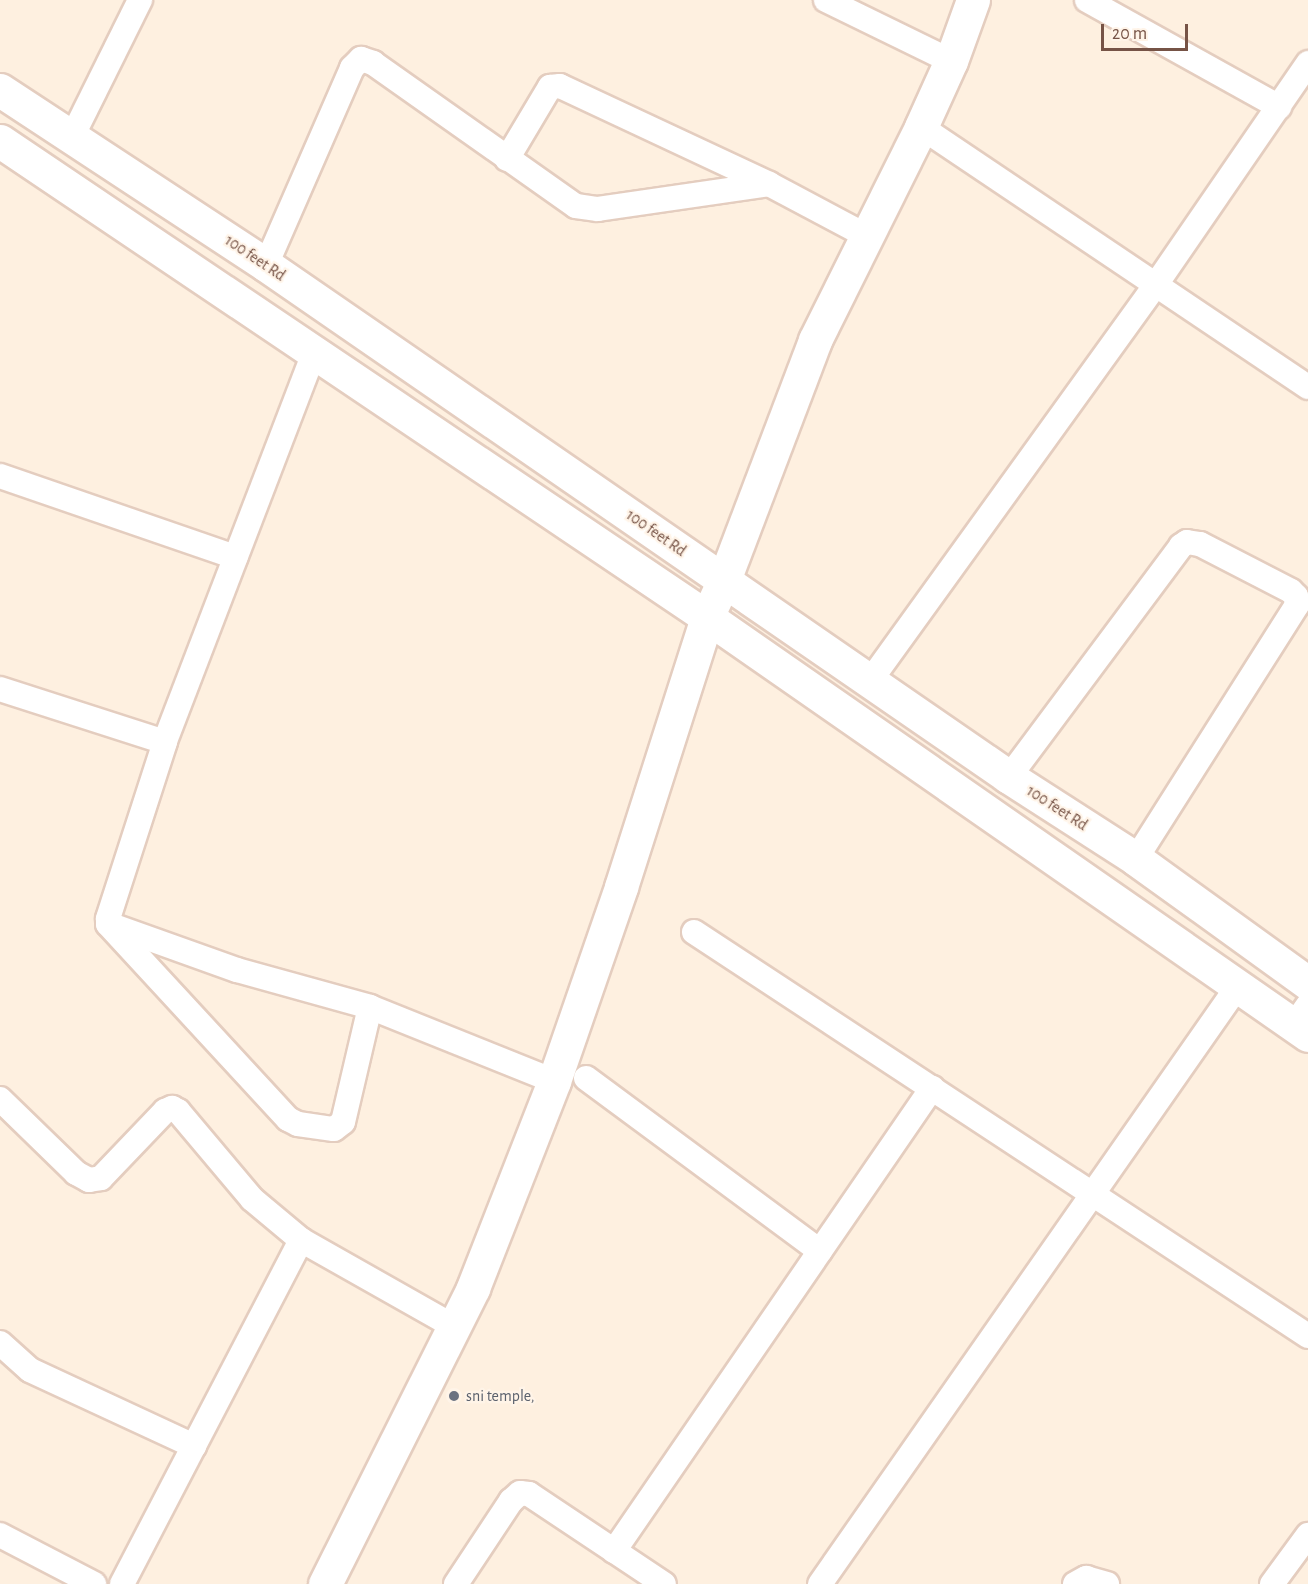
<!DOCTYPE html>
<style>
body{margin:0}
#map{position:relative;width:1308px;height:1584px;overflow:hidden;background:#fef0e0;font-family:"Alegreya Sans",sans-serif}
div>[style]{position:absolute}
.roads{filter:drop-shadow(2px 0 #e4cdbf) drop-shadow(-2px 0 #e4cdbf) drop-shadow(0 2px #e4cdbf) drop-shadow(0 -2px #e4cdbf)}
.street>*{height:24px;margin:-12px;padding:0 12px;transform-origin:12px;border-radius:12px;background:#fff}
.secondary>*{height:33px;margin:-16.5px;padding:0 16.5px;transform-origin:16.5px;border-radius:16.5px;background:#fff}
.dots>*{width:16px;height:16px;translate:-50% -50%;box-sizing:border-box;border:3px solid #fff4e8;border-radius:50%}
span{translate:-50% -50%;white-space:nowrap;text-align:center;line-height:1.15;-webkit-text-stroke:4.5px #fff4e8;paint-order:stroke}
.street-label{font-size:16px;color:#765346}
.worship-label{font-size:16px;color:#5b616d}
.left{translate:0 -50%;text-align:left}
.scale{position:absolute;left:1101px;top:24px;width:87px;height:27px;box-sizing:border-box;border:3px solid #765346;border-top:0;padding-left:8px;font-size:18px;line-height:21px;white-space:nowrap;color:#765346;-webkit-text-stroke:4px #fff4e8;paint-order:stroke}
</style>
<div id="map">
<div class="roads">
<div class="street">
<i style="left:826px;top:0;width:139px;rotate:26deg"></i>
<i style="left:1087px;top:0;width:220px;rotate:29.1deg"></i>
<i style="left:921px;top:127px;width:466px;rotate:33.9deg"></i>
<i style="left:72px;top:137px;width:153px;rotate:-63.6deg"></i>
<i style="left:507px;top:159px;width:84px;rotate:-59.2deg"></i>
<i style="left:550px;top:87px;width:10px;rotate:-6deg"></i>
<i style="left:560px;top:86px;width:231px;rotate:25.1deg"></i>
<i style="left:769px;top:184px;width:111px;rotate:28deg"></i>
<i style="left:266px;top:265px;width:215px;rotate:-66.4deg"></i>
<i style="left:352px;top:68px;width:13px;rotate:-45deg"></i>
<i style="left:361px;top:59px;width:13px;rotate:18deg"></i>
<i style="left:373px;top:63px;width:248px;rotate:35.2deg"></i>
<i style="left:576px;top:206px;width:22px;rotate:8deg"></i>
<i style="left:598px;top:209px;width:173px;rotate:-8.3deg"></i>
<i style="left:314px;top:353px;width:417px;rotate:111deg"></i>
<i style="left:165px;top:742px;width:186px;rotate:107.9deg"></i>
<i style="left:108px;top:919px;width:5px;rotate:90deg"></i>
<i style="left:108px;top:924px;width:265px;rotate:47.3deg"></i>
<i style="left:288px;top:1119px;width:11px;rotate:27deg"></i>
<i style="left:298px;top:1124px;width:36px;rotate:8deg"></i>
<i style="left:334px;top:1129px;width:11px;rotate:-38deg"></i>
<i style="left:343px;top:1122px;width:118px;rotate:-76.8deg"></i>
<i style="left:0;top:476px;width:249px;rotate:19deg"></i>
<i style="left:870px;top:681px;width:491px;rotate:-54.2deg"></i>
<i style="left:1157px;top:283px;width:267px;rotate:-55.5deg"></i>
<i style="left:0;top:689px;width:173px;rotate:17.8deg"></i>
<i style="left:1009px;top:777px;width:288px;rotate:-53.3deg"></i>
<i style="left:1181px;top:546px;width:7px;rotate:-34deg"></i>
<i style="left:1187px;top:542px;width:13px;rotate:9deg"></i>
<i style="left:1200px;top:544px;width:102px;rotate:27.3deg"></i>
<i style="left:1291px;top:591px;width:7px;rotate:45deg"></i>
<i style="left:1296px;top:596px;width:9px;rotate:84deg"></i>
<i style="left:1297px;top:605px;width:301px;rotate:122.4deg"></i>
<i style="left:111px;top:925px;width:134px;rotate:19.7deg"></i>
<i style="left:237px;top:970px;width:138px;rotate:15.5deg"></i>
<i style="left:370px;top:1007px;width:198px;rotate:21.9deg"></i>
<i style="left:694px;top:932px;width:735px;rotate:33.34deg"></i>
<i style="left:1294px;top:1025px;width:24px;rotate:-55deg"></i>
<i style="left:586px;top:1078px;width:291px;rotate:36.5deg"></i>
<i style="left:0;top:1099px;width:106px;rotate:44.2deg"></i>
<i style="left:76px;top:1173px;width:15px;rotate:28deg"></i>
<i style="left:89px;top:1180px;width:12px;rotate:-9deg"></i>
<i style="left:101px;top:1178px;width:93px;rotate:-46.3deg"></i>
<i style="left:165px;top:1111px;width:8px;rotate:-23deg"></i>
<i style="left:172px;top:1108px;width:7px;rotate:27deg"></i>
<i style="left:178px;top:1111px;width:115px;rotate:49.9deg"></i>
<i style="left:252px;top:1199px;width:64px;rotate:39.9deg"></i>
<i style="left:301px;top:1240px;width:175px;rotate:29.5deg"></i>
<i style="left:0;top:1343px;width:40px;rotate:42deg"></i>
<i style="left:30px;top:1370px;width:181px;rotate:24.9deg"></i>
<i style="left:0;top:1535px;width:106px;rotate:27.5deg"></i>
<i style="left:614px;top:1551px;width:562px;rotate:-55.52deg"></i>
<i style="left:122px;top:1584px;width:388px;rotate:-62.5deg"></i>
<i style="left:456px;top:1584px;width:100px;rotate:-56.5deg"></i>
<i style="left:511px;top:1501px;width:12px;rotate:-42deg"></i>
<i style="left:520px;top:1493px;width:9px;rotate:6deg"></i>
<i style="left:529px;top:1494px;width:162px;rotate:33.7deg"></i>
<i style="left:820px;top:1584px;width:730px;rotate:-55.05deg"></i>
<i style="left:1075px;top:1584px;width:13px;rotate:-29deg"></i>
<i style="left:1086px;top:1578px;width:22px;rotate:16deg"></i>
<i style="left:1272px;top:1584px;width:61px;rotate:-53.7deg"></i>
</div>
<div class="secondary">
<i style="left:0;top:90px;width:318px;rotate:33.3deg"></i>
<i style="left:266px;top:265px;width:902px;rotate:34.57deg"></i>
<i style="left:1009px;top:777px;width:151px;rotate:32.8deg"></i>
<i style="left:1136px;top:859px;width:212px;rotate:35.8deg"></i>
<i style="left:0;top:141px;width:852px;rotate:33.95deg"></i>
<i style="left:707px;top:617px;width:732px;rotate:34.82deg"></i>
<i style="left:325px;top:1584px;width:331px;rotate:-63.4deg"></i>
<i style="left:473px;top:1288px;width:222px;rotate:-68.6deg"></i>
<i style="left:554px;top:1081px;width:205px;rotate:-70.9deg"></i>
<i style="left:621px;top:887px;width:283px;rotate:-72.3deg"></i>
<i style="left:707px;top:617px;width:41px;rotate:-65.3deg"></i>
<i style="left:724px;top:580px;width:257px;rotate:-69.2deg"></i>
<i style="left:815px;top:340px;width:238px;rotate:-63.5deg"></i>
<i style="left:921px;top:127px;width:72px;rotate:-65.6deg"></i>
<i style="left:951px;top:61px;width:65px;rotate:-70.2deg"></i>
</div>
</div>
<div class="dots">
<i style="left:454px;top:1396px;background:#6b7280"></i>
</div>
<div class="street-label">
<span style="left:255px;top:258px;rotate:34deg">100 feet Rd</span>
<span style="left:656px;top:533px;rotate:35deg">100 feet Rd</span>
<span style="left:1057px;top:808px;rotate:33deg">100 feet Rd</span>
</div>
<div class="worship-label">
<span class="left" style="left:466px;top:1396px">sni temple,</span>
</div>
<div class="scale">20 m</div>
</div>
